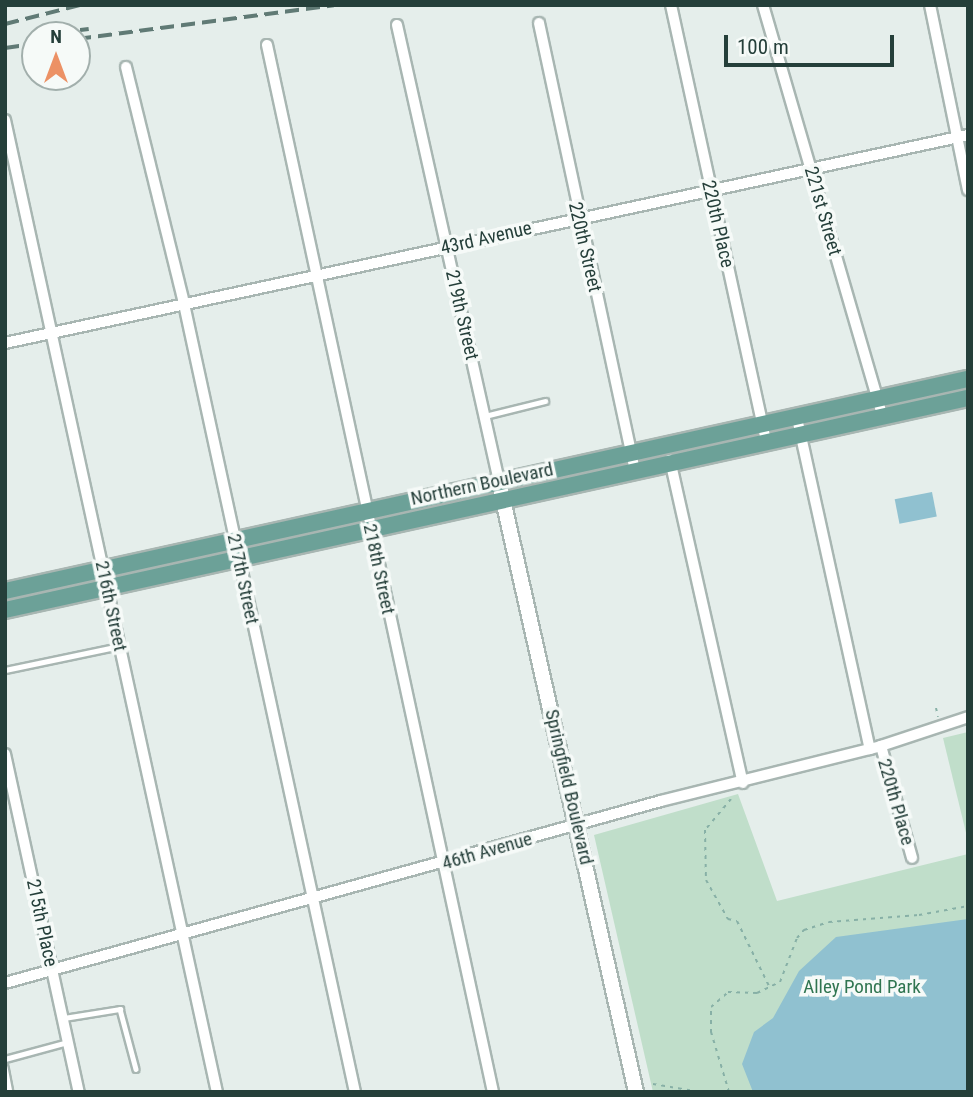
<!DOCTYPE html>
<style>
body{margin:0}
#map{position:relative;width:973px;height:1097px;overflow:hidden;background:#e5eeeb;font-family:"Roboto Condensed",sans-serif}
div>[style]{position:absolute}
.green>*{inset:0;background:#c0deca}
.water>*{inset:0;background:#90c1d0;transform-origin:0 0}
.path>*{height:2px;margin-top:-1px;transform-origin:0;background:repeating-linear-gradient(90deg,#87b0a6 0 3.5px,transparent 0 8.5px)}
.roads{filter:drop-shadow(2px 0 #a8b6b2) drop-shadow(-2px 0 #a8b6b2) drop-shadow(0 2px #a8b6b2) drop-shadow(0 -2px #a8b6b2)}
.lane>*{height:4.5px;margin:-2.25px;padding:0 2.25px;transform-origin:2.25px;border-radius:2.25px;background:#fff}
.street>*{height:10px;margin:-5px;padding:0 5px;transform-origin:5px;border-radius:5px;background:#fff}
.secondary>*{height:14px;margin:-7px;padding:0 7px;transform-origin:7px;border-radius:7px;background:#fff}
.primary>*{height:16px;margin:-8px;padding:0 8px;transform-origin:8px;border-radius:8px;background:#6ca198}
.rail>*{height:3.5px;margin-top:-1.75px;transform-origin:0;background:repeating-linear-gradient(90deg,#607a75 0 14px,transparent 0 21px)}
span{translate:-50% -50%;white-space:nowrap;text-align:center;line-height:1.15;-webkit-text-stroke:7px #f6faf8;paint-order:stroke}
.street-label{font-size:19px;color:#253f3a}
.park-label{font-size:19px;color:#307550}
.frame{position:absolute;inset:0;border:7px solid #253f3a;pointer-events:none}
.north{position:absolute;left:21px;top:21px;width:70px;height:70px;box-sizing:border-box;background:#f6faf8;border:2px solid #a2afac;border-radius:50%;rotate:0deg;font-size:19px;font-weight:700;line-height:28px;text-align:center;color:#253f3a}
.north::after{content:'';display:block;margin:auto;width:24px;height:32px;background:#ec9165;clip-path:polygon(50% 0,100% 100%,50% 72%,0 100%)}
.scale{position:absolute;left:724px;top:35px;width:170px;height:32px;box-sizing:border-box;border:4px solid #253f3a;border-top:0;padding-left:9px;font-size:21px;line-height:24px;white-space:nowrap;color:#253f3a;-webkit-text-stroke:5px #f6faf8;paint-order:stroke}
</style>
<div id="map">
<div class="green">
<i style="clip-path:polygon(968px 732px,968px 841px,943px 738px)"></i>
<i style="clip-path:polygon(738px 794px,777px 901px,968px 854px,968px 1092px,653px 1092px,594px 835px)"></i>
</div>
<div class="water">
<i style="left:932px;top:492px;width:25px;height:38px;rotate:79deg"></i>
<i style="clip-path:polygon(968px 919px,968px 1092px,753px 1092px,742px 1064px,754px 1032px,773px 1018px,799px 971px,836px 937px)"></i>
</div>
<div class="path">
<i style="left:936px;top:708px;width:9px;rotate:77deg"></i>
<i style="left:731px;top:799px;width:40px;rotate:130deg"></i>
<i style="left:705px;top:830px;width:50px;rotate:88.9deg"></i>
<i style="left:706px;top:880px;width:45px;rotate:60.6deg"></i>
<i style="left:728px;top:919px;width:9px;rotate:13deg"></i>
<i style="left:737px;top:921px;width:75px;rotate:63.8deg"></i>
<i style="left:653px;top:1084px;width:48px;rotate:9.7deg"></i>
<i style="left:729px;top:1092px;width:63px;rotate:-106.7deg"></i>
<i style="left:711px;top:1032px;width:25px;rotate:-90deg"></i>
<i style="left:711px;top:1007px;width:23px;rotate:-41deg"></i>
<i style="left:728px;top:992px;width:29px;rotate:2deg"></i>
<i style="left:757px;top:993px;width:25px;rotate:-26deg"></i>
<i style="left:780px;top:982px;width:47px;rotate:-68.9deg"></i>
<i style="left:797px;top:938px;width:11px;rotate:-49deg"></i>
<i style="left:804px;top:930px;width:26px;rotate:-18deg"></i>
<i style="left:829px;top:922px;width:90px;rotate:-4.4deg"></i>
<i style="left:919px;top:915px;width:50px;rotate:-10.4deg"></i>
</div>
<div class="roads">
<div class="lane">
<i style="left:485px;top:416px;width:62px;rotate:-14deg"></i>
<i style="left:5px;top:670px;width:117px;rotate:-11.8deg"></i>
<i style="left:64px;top:1018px;width:57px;rotate:-9.1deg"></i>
<i style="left:120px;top:1009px;width:62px;rotate:75.1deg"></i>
<i style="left:5px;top:1059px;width:65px;rotate:-15.1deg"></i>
<i style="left:5px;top:1067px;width:25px;rotate:79deg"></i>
</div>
<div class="street">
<i style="left:671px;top:5px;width:447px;rotate:77.7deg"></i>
<i style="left:763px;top:5px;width:429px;rotate:73.8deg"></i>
<i style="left:930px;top:5px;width:189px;rotate:78.4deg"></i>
<i style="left:539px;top:23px;width:458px;rotate:77.9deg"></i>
<i style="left:397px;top:25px;width:469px;rotate:77.4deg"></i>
<i style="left:267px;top:45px;width:1071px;rotate:77.82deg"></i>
<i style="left:126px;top:67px;width:244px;rotate:76.2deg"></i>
<i style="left:184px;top:304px;width:806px;rotate:77.76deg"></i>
<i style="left:5px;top:120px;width:995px;rotate:77.7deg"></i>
<i style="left:5px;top:343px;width:985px;rotate:-12.19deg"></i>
<i style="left:797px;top:418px;width:339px;rotate:77.6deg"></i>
<i style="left:670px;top:460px;width:331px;rotate:77.3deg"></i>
<i style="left:881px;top:746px;width:116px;rotate:74.5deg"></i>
<i style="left:5px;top:754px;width:346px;rotate:77.7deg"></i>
<i style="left:5px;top:983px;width:681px;rotate:-15.51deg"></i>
<i style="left:661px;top:801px;width:227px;rotate:-14deg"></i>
<i style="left:881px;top:746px;width:92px;rotate:-18.4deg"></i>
</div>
<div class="secondary">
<i style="left:501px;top:491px;width:616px;rotate:77.34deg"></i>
</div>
<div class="primary">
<i style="left:5px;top:591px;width:986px;rotate:-12.42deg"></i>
<i style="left:5px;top:610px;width:986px;rotate:-12.42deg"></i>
</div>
</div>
<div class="rail">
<i style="left:5px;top:24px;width:77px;rotate:-14.2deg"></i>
<i style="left:38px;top:35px;width:51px;rotate:-6.7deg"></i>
<i style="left:77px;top:39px;width:259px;rotate:-7.5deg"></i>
<i style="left:5px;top:48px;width:30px;rotate:-8deg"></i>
</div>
<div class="street-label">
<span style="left:823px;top:211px;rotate:74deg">221st Street</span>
<span style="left:718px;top:224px;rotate:77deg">220th Place</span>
<span style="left:486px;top:238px;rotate:-13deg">43rd Avenue</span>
<span style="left:585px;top:247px;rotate:77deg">220th Street</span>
<span style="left:462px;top:315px;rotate:77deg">219th Street</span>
<span style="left:482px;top:484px;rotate:-12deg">Northern Boulevard</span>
<span style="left:379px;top:569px;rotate:78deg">218th Street</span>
<span style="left:243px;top:579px;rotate:78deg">217th Street</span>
<span style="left:111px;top:606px;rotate:78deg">216th Street</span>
<span style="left:569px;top:787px;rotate:77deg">Springfield Boulevard</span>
<span style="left:896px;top:802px;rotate:74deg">220th Place</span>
<span style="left:487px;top:851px;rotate:-16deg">46th Avenue</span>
<span style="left:42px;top:923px;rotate:78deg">215th Place</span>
</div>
<div class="park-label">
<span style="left:862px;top:987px">Alley Pond Park</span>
</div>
<div class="frame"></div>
<div class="north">N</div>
<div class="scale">100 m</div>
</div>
